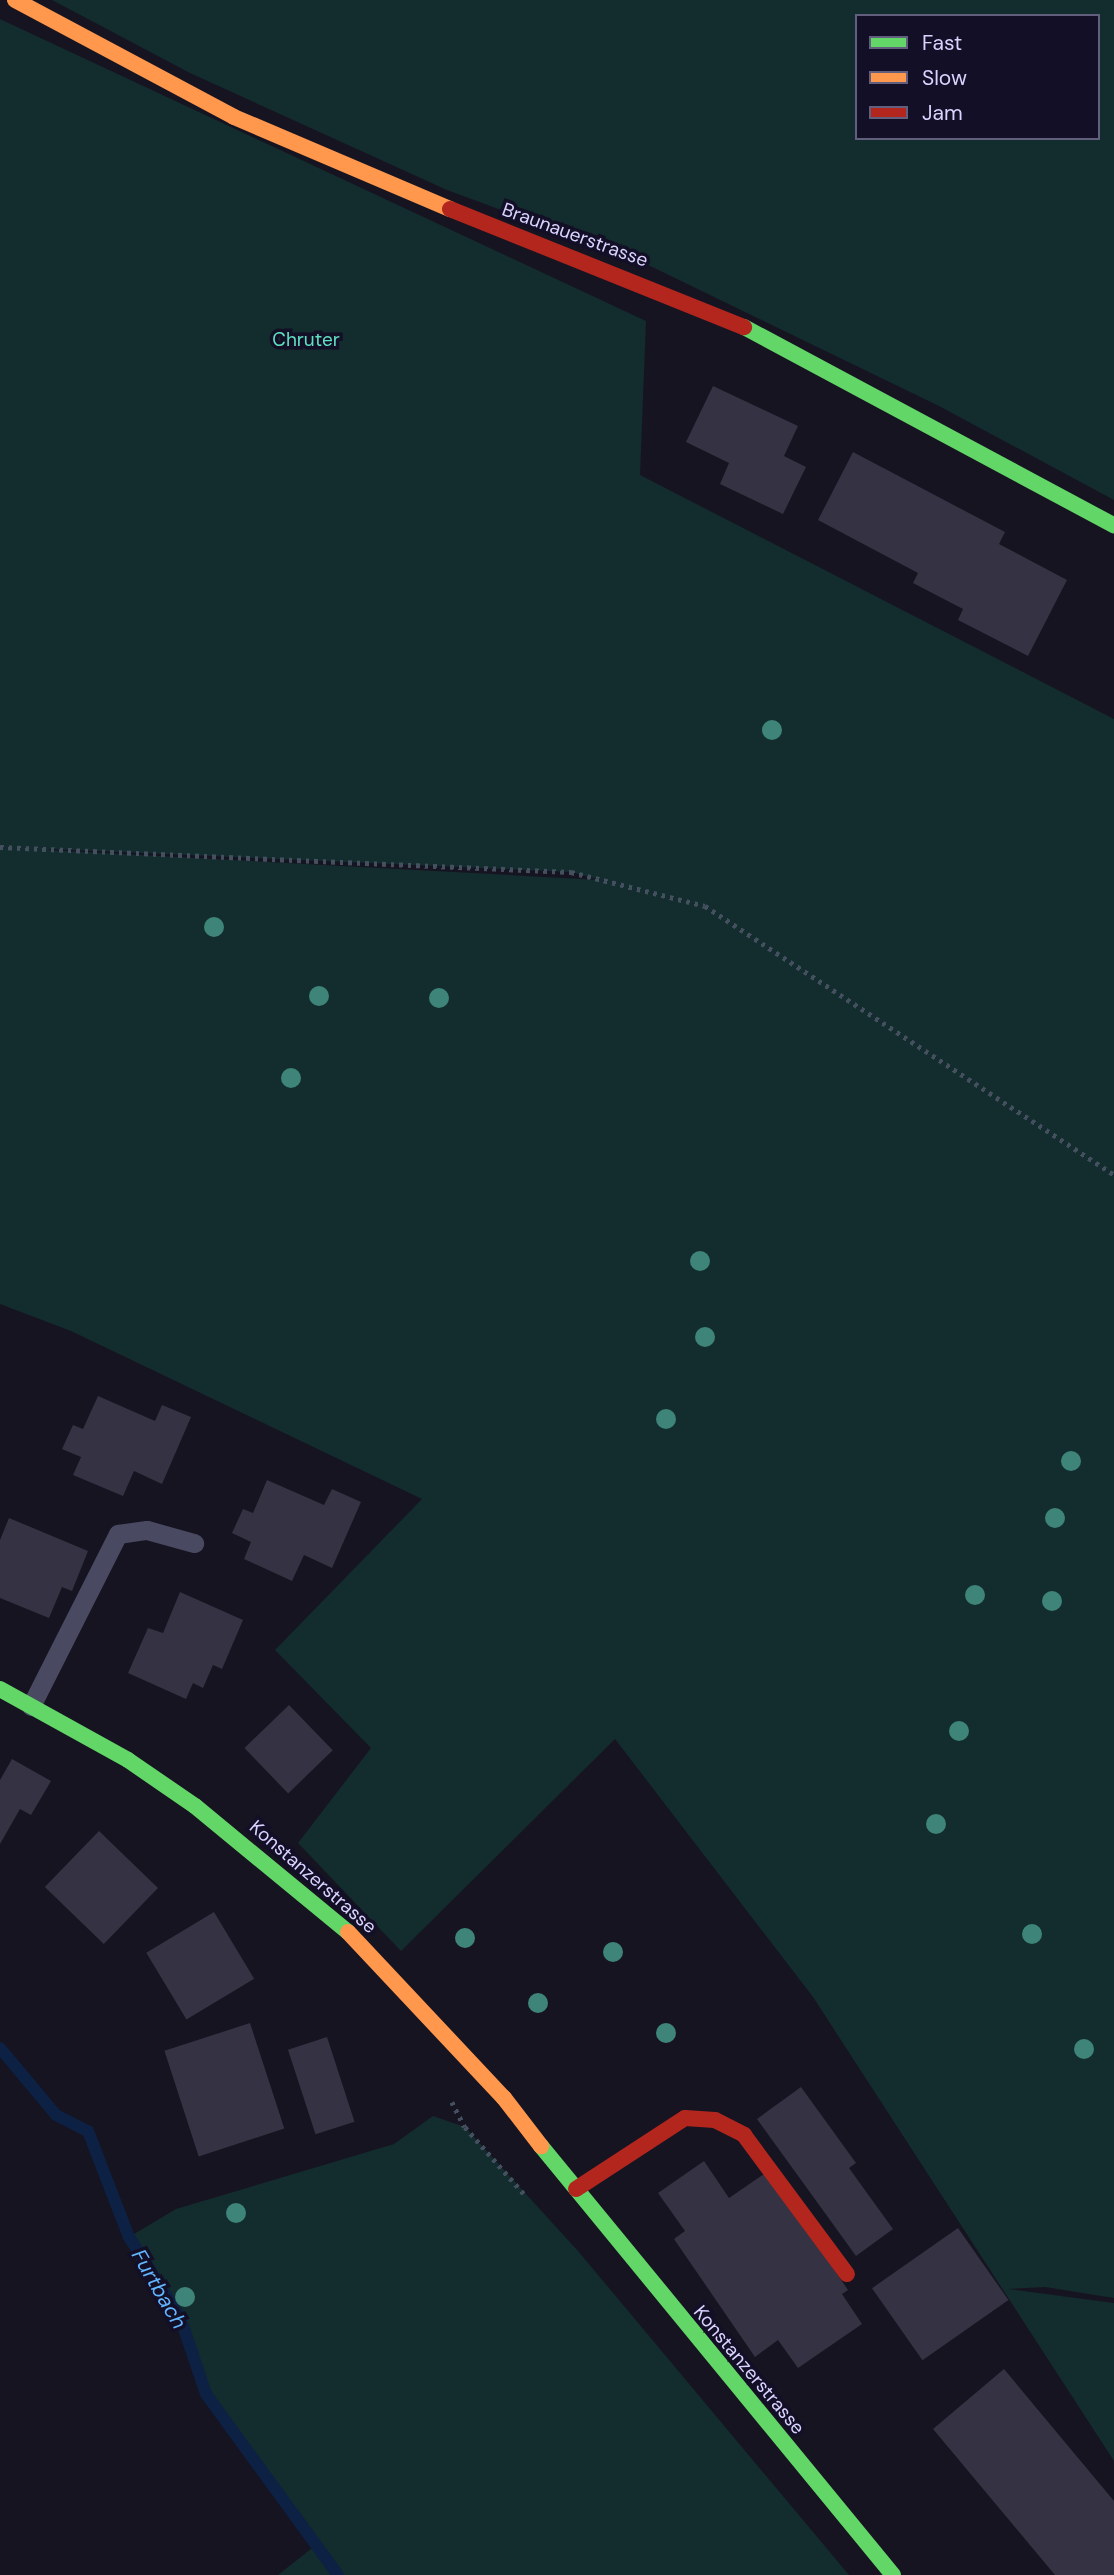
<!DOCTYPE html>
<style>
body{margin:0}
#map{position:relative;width:1114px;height:2575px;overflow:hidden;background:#161421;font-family:"DM Sans",sans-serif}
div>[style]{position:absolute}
.green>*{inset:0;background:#132c2d}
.stream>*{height:12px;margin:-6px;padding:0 6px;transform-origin:6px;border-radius:6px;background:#0d2144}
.building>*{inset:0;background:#343243;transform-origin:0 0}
.path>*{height:4.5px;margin-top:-2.25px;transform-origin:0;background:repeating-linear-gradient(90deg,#44505f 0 3.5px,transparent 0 8.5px)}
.lane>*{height:19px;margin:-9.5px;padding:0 9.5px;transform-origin:9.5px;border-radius:9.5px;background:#4a4962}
.fast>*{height:16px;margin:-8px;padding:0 8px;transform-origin:8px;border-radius:8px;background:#63d668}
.slow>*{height:16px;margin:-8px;padding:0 8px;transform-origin:8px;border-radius:8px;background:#ff974d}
.jam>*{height:16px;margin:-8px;padding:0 8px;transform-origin:8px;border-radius:8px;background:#b3261e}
.trees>*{width:20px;height:20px;margin:-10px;border-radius:50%;background:#3e8478}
span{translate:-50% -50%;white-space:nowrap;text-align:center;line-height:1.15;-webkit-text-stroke:7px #130f26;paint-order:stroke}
.street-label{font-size:19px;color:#d9d4ff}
.park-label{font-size:19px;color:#5fe0c0}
.water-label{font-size:21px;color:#62b6ff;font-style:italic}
.legend{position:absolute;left:855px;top:14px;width:245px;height:126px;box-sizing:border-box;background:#130f26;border:2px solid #625e7d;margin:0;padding:9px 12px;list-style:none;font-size:21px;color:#d9d4ff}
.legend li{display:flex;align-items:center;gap:14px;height:35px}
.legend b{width:35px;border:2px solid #625e7d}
</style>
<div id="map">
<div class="green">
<i style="clip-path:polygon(evenodd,52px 0,1114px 0,1114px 500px,939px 406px,640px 261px,447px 190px,190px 73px,52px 0,857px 16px,1098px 16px,1098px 138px,857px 138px,857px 16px)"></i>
<i style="clip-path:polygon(evenodd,0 19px,646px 321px,640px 475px,1114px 719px,1114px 2298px,1045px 2287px,1008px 2289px,1114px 2303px,1114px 2461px,813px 1997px,615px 1739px,401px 1951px,298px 1843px,371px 1748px,275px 1650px,422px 1499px,71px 1331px,0 1304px,0 19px,49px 849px,571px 872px,600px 880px,49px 850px,49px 849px)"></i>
<i style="clip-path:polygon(433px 2116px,465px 2127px,578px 2251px,849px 2575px,278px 2575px,316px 2545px,206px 2394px,180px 2317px,129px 2237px,176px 2209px,394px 2144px)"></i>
</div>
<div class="stream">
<i style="left:0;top:2048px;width:87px;rotate:50.1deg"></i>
<i style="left:56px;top:2115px;width:36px;rotate:27deg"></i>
<i style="left:88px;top:2131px;width:114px;rotate:68.9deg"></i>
<i style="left:129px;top:2237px;width:95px;rotate:57.5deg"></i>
<i style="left:180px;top:2317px;width:81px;rotate:71.3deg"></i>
<i style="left:206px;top:2394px;width:224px;rotate:53.9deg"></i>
</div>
<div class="building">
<i style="clip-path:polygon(713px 386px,798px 426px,784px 456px,806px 467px,783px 514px,720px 484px,729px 463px,686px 442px)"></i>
<i style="clip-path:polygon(853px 452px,1005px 532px,999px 544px,1067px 580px,1028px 656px,958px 620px,963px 609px,913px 583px,918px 573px,818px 520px)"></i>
<i style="clip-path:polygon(98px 1396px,155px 1421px,162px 1405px,191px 1417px,162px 1484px,134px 1471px,123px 1496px,73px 1475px,81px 1457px,62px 1449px,73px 1425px,83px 1429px)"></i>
<i style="clip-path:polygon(267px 1480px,324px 1505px,332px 1489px,361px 1502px,332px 1568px,304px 1555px,292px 1581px,244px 1559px,251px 1542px,232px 1533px,243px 1509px,253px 1513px)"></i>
<i style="clip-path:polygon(9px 1518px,88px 1551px,72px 1591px,62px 1587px,49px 1618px,0 1598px,0 1540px)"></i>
<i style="clip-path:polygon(180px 1592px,243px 1620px,222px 1669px,213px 1665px,203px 1688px,193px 1683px,186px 1699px,128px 1673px,148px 1628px,163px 1633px)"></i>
<i style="left:289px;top:1705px;width:63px;height:62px;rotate:46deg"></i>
<i style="clip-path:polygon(12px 1759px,51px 1781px,31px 1815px,20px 1809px,0 1844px,0 1780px)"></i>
<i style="left:99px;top:1831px;width:82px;height:78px;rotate:44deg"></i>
<i style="left:214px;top:1912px;width:78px;height:79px;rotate:59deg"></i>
<i style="left:250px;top:2023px;width:111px;height:90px;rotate:72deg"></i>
<i style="left:327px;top:2037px;width:89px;height:41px;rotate:72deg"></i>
<i style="clip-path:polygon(801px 2087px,856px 2163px,849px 2168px,893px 2229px,856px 2256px,757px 2119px)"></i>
<i style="clip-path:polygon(704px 2161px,729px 2198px,767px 2172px,848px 2290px,842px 2294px,862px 2324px,798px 2368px,778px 2340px,755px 2357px,674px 2239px,685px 2231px,658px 2193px)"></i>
<i style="left:958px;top:2228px;width:88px;height:105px;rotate:55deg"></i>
<i style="clip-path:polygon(1004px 2369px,1114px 2501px,1114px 2575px,1055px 2575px,933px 2429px)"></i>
</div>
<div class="path">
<i style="left:0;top:847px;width:572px;rotate:2.51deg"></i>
<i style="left:571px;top:872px;width:138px;rotate:14.2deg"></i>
<i style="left:705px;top:906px;width:490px;rotate:33.3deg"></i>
<i style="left:452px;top:2102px;width:28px;rotate:63deg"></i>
<i style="left:465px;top:2127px;width:89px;rotate:48.6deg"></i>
</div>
<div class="lane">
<i style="left:31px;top:1706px;width:193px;rotate:-63.2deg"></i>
<i style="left:118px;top:1534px;width:29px;rotate:-8deg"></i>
<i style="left:147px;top:1530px;width:49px;rotate:15.5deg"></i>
</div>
<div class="fast">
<i style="left:744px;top:327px;width:420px;rotate:28.2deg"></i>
<i style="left:0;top:1689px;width:146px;rotate:29deg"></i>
<i style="left:128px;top:1760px;width:81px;rotate:34.5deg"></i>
<i style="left:195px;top:1806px;width:198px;rotate:39.5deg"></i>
<i style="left:541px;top:2146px;width:555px;rotate:50.63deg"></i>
</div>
<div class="slow">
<i style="left:15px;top:0;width:248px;rotate:28.1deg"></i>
<i style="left:234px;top:117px;width:235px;rotate:23.1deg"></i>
<i style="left:348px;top:1932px;width:228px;rotate:46.8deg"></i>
<i style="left:504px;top:2098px;width:61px;rotate:52.4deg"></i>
</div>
<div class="jam">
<i style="left:450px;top:209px;width:317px;rotate:21.9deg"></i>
<i style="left:576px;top:2189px;width:130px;rotate:-33.1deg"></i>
<i style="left:685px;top:2118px;width:30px;rotate:4deg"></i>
<i style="left:715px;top:2120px;width:33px;rotate:27deg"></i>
<i style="left:744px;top:2135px;width:173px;rotate:53.5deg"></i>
</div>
<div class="trees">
<i style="left:772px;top:730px"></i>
<i style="left:214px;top:927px"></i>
<i style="left:319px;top:996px"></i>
<i style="left:439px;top:998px"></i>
<i style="left:291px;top:1078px"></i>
<i style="left:700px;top:1261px"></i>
<i style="left:705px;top:1337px"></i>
<i style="left:666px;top:1419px"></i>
<i style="left:1071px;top:1461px"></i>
<i style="left:1055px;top:1518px"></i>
<i style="left:975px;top:1595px"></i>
<i style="left:1052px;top:1601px"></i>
<i style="left:959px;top:1731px"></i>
<i style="left:936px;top:1824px"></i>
<i style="left:1032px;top:1934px"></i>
<i style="left:465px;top:1938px"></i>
<i style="left:613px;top:1952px"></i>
<i style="left:538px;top:2003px"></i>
<i style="left:666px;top:2033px"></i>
<i style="left:1084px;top:2049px"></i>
<i style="left:236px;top:2213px"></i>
<i style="left:185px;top:2297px"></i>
</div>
<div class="street-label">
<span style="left:575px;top:235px;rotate:20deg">Braunauerstrasse</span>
<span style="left:313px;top:1877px;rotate:41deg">Konstanzerstrasse</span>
<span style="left:749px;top:2370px;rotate:50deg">Konstanzerstrasse</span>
</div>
<div class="park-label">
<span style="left:306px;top:340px">Chruter</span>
</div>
<div class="water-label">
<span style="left:159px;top:2289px;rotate:60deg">Furtbach</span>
</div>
<ul class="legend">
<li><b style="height:9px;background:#63d668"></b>Fast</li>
<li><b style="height:9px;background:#ff974d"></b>Slow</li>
<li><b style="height:9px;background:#b3261e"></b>Jam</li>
</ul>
</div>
